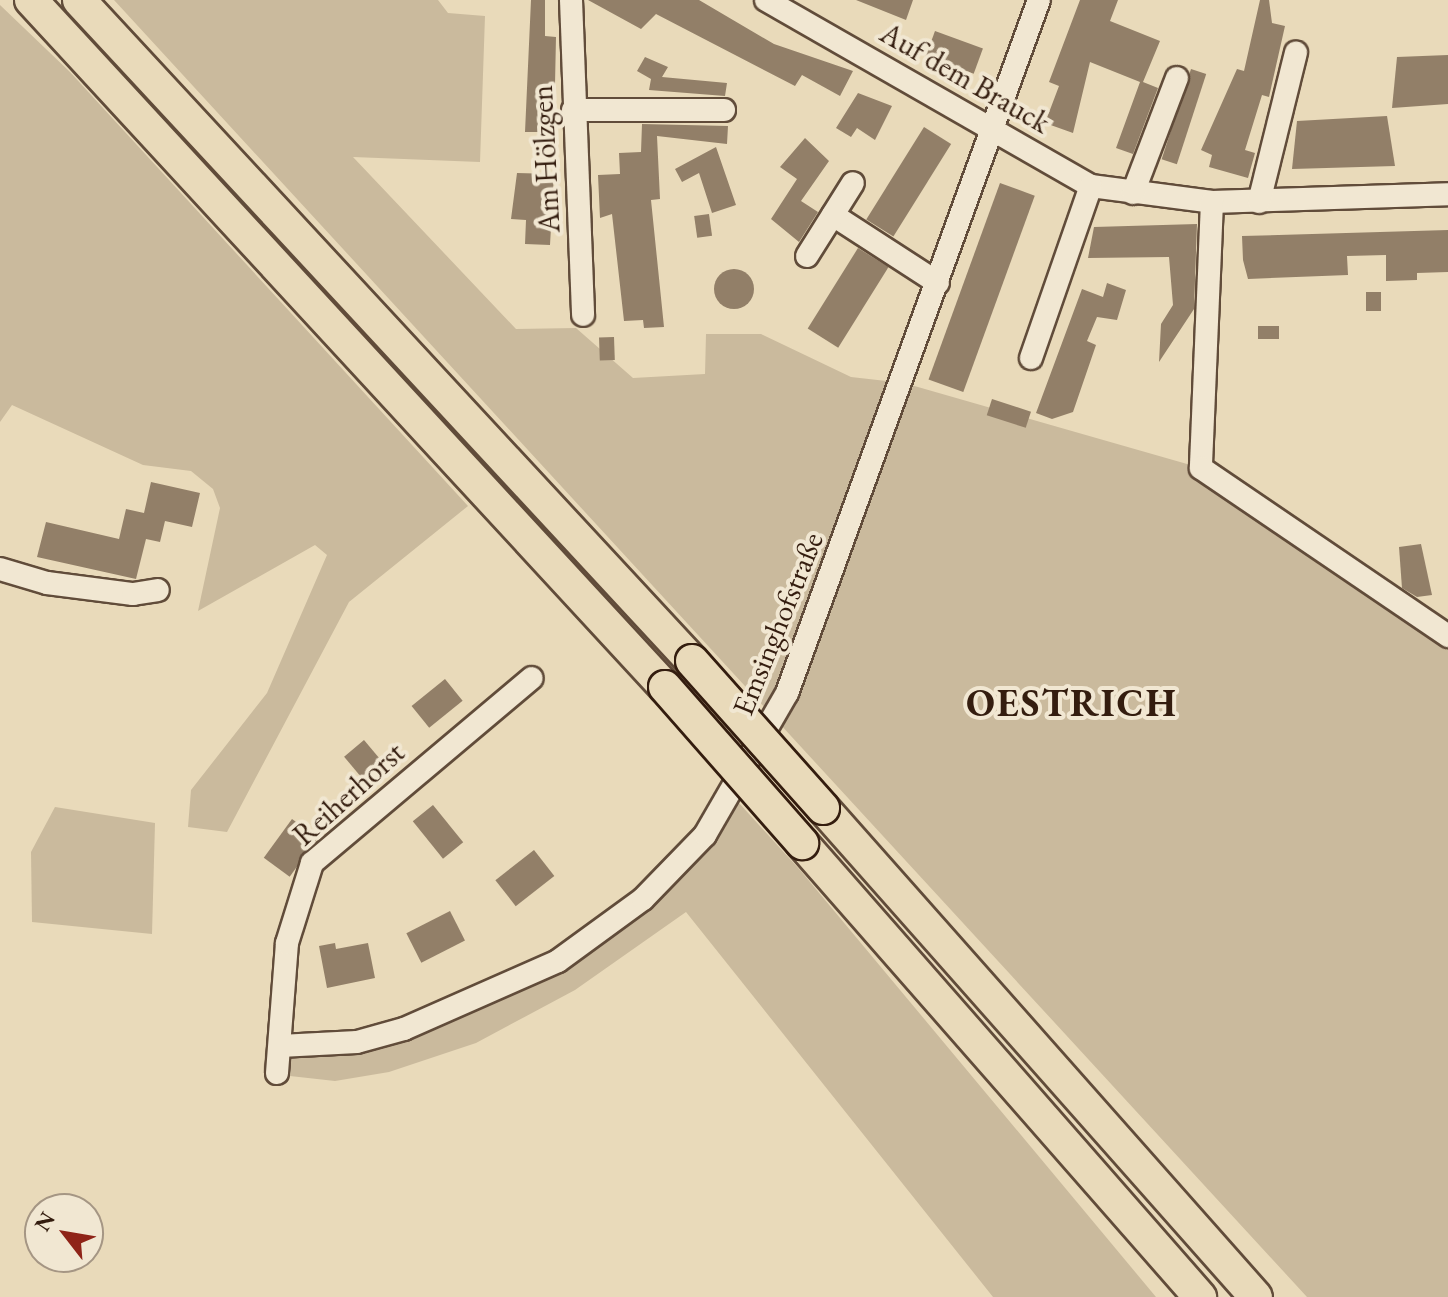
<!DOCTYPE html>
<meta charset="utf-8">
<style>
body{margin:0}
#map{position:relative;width:1448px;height:1297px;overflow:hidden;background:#e9daba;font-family:"EB Garamond",serif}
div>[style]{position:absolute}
.green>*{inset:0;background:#caba9d}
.building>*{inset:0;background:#927f68;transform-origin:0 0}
.round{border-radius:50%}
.roads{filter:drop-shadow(2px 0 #614c3a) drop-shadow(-2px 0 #614c3a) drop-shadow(0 2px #614c3a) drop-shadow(0 -2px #614c3a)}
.minor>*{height:22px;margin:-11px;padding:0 11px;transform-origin:11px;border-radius:11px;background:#f1e7d2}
.highway>*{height:32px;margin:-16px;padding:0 16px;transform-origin:16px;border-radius:16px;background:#e9daba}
.bridges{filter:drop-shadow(2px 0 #341d0f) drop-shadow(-2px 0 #341d0f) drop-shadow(0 2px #341d0f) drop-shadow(0 -2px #341d0f)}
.highway-bridge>*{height:32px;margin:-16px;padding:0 16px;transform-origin:16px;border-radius:16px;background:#e9daba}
span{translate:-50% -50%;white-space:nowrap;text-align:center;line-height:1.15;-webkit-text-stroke:8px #f1e7d2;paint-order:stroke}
.street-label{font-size:30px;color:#341d0f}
.district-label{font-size:38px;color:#341d0f;font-weight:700;letter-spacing:2px}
.north{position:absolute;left:24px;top:1193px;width:80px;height:80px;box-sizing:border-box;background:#f1e7d2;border:2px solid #a59684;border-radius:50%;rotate:301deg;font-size:22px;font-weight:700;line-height:32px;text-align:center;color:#341d0f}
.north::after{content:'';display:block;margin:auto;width:28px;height:36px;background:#8f2418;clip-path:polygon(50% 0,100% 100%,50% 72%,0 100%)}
</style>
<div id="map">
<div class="green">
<i style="clip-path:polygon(114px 0,438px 0,448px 13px,485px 16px,480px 162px,353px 157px,516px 329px,576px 328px,633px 378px,705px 374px,706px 334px,761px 334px,851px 377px,904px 383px,1201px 468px,1448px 636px,1448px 1297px,1307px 1297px)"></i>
<i style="clip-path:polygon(0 5px,70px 72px,468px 506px,349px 602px,227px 832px,188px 827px,191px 790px,267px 693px,327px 555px,315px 545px,198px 611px,220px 508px,213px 489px,191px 471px,143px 465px,12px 405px,0 422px)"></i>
<i style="clip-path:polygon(729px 792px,800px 870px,1156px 1297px,993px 1297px,686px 912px,575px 990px,476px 1043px,389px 1072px,335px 1081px,263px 1073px,270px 1000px,280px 1003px,278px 1038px,388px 1025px,559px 951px,652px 895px)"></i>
<i style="clip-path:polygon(55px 807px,155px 823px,152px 934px,32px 922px,31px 852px)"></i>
</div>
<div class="building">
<i style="clip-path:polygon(531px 0,545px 0,545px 36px,556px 37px,554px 132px,525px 132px)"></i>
<i style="clip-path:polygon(588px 0,699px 0,774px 44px,853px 71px,840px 96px,802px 75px,795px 86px,656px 14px,641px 29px)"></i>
<i style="clip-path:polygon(856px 0,913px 0,906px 20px)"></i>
<i style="clip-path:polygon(1080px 0,1118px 0,1110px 21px,1160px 41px,1143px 82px,1158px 88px,1133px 154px,1116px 148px,1140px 82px,1090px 62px,1073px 133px,1045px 123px,1059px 86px,1049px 82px)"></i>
<i style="clip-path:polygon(1260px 0,1269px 0,1272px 23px,1285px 26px,1269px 97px,1262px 95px,1245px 150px,1255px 153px,1248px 178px,1209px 167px,1212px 155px,1201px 150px,1237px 69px,1244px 71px)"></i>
<i style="left:935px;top:31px;width:51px;height:27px;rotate:20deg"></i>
<i style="clip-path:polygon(1448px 55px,1448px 104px,1392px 108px,1397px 57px)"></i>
<i style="clip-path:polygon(645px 57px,668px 67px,662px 77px,727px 83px,725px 96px,649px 90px,651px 79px,637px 71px)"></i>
<i style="left:1191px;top:69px;width:16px;height:95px;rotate:18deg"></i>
<i style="clip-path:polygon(858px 93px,892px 106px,875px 140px,857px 128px,851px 137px,836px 128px)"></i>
<i style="clip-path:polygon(1387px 116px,1395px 166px,1292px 169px,1297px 121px)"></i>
<i style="clip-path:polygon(642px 124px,728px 126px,727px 144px,657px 136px,660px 199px,651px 200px,664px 327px,644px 328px,643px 320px,624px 321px,612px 214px,600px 218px,598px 175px,620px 174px,619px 153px,641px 152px)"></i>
<i style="left:924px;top:127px;width:32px;height:109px;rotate:32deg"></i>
<i style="clip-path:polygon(805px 138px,829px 161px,801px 201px,818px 212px,799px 242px,771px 219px,797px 179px,780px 167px)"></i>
<i style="clip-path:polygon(716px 147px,736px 205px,712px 213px,699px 173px,682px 182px,675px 169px)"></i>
<i style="clip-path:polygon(517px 173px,554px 174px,550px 245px,525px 244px,526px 220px,511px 219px)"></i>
<i style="left:1000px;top:183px;width:37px;height:209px;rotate:20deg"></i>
<i style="left:709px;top:214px;width:22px;height:15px;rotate:82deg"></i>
<i style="clip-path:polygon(1197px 224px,1194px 309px,1159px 362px,1161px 324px,1173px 305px,1169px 257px,1088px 258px,1094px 227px)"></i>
<i style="clip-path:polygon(1448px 230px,1448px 272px,1417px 273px,1417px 280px,1386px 281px,1386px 255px,1347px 256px,1348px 275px,1248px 279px,1243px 260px,1242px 236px)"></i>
<i style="left:858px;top:248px;width:36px;height:95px;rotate:32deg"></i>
<i class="round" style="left:714px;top:269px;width:40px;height:40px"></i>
<i style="clip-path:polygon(1107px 283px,1126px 290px,1117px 320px,1097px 317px,1087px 341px,1096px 345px,1073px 412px,1052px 419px,1036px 413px,1082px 289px,1103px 297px)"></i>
<i style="left:1366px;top:292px;width:15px;height:19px"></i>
<i style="left:1258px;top:326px;width:21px;height:13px"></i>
<i style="left:614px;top:337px;width:23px;height:15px;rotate:88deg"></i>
<i style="left:992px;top:399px;width:41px;height:17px;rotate:18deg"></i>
<i style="clip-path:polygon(151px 482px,200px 493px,192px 527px,165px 521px,160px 542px,146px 539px,136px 579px,37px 557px,46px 522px,119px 539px,126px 509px,144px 513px)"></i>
<i style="clip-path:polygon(1421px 544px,1432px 595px,1417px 597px,1402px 588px,1399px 547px)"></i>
<i style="left:445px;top:679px;width:28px;height:43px;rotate:51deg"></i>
<i style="left:364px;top:740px;width:33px;height:26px;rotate:50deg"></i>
<i style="left:433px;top:805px;width:48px;height:26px;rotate:51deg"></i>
<i style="left:292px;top:819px;width:32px;height:48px;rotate:36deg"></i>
<i style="left:534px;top:850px;width:33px;height:49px;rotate:52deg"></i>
<i style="left:450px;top:911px;width:33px;height:49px;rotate:63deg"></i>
<i style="clip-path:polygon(335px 943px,336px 949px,368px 943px,375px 978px,327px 988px,319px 946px)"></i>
</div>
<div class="roads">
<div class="minor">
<i style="left:571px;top:0;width:315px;rotate:87.8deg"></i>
<i style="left:766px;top:0;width:374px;rotate:29.8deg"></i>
<i style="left:1091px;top:186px;width:122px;rotate:7.5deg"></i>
<i style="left:1212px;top:202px;width:236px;rotate:-1.9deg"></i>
<i style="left:573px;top:110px;width:151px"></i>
<i style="left:1133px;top:193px;width:123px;rotate:-69.1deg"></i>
<i style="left:1212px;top:202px;width:266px;rotate:92.4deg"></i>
<i style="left:1201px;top:468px;width:299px;rotate:34.2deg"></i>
<i style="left:1259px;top:202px;width:154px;rotate:-76.1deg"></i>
<i style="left:833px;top:215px;width:125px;rotate:32.9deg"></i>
<i style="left:807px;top:256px;width:86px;rotate:-57.8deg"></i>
<i style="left:1031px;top:358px;width:182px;rotate:-70.8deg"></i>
<i style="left:0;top:569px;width:49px;rotate:16.6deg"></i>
<i style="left:47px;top:583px;width:87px;rotate:7.3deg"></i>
<i style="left:133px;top:594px;width:25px;rotate:-9deg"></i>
<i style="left:280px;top:1046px;width:77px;rotate:-3deg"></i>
<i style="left:357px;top:1042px;width:49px;rotate:-15.5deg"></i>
<i style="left:404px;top:1029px;width:168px;rotate:-23.8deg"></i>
<i style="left:558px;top:961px;width:105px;rotate:-36.1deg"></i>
<i style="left:643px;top:899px;width:89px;rotate:-45.9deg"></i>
<i style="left:705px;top:835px;width:164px;rotate:-60deg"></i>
<i style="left:787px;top:693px;width:737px;rotate:-70.02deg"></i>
<i style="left:277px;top:1073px;width:130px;rotate:-85.6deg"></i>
<i style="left:287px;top:943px;width:84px;rotate:-72.6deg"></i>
<i style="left:312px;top:863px;width:287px;rotate:-40.1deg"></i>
</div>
<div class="highway">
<i style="left:31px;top:0;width:935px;rotate:47.3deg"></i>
<i style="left:79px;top:0;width:901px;rotate:47.16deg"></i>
<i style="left:823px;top:808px;width:653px;rotate:48.48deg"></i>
<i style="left:802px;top:843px;width:604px;rotate:48.76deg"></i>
</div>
</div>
<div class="bridges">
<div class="highway-bridge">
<i style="left:692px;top:661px;width:197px;rotate:48.3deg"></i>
<i style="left:665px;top:687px;width:208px;rotate:48.7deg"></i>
</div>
</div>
<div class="street-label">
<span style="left:965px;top:78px;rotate:30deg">Auf dem Brauck</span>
<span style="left:546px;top:159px;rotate:-93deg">Am Hölzgen</span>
<span style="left:778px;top:624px;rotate:-68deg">Emsinghofstraße</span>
<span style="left:349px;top:794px;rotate:-42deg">Reiherhorst</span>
</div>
<div class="district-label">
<span style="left:1072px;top:703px">OESTRICH</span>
</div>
<div class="north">N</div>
</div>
